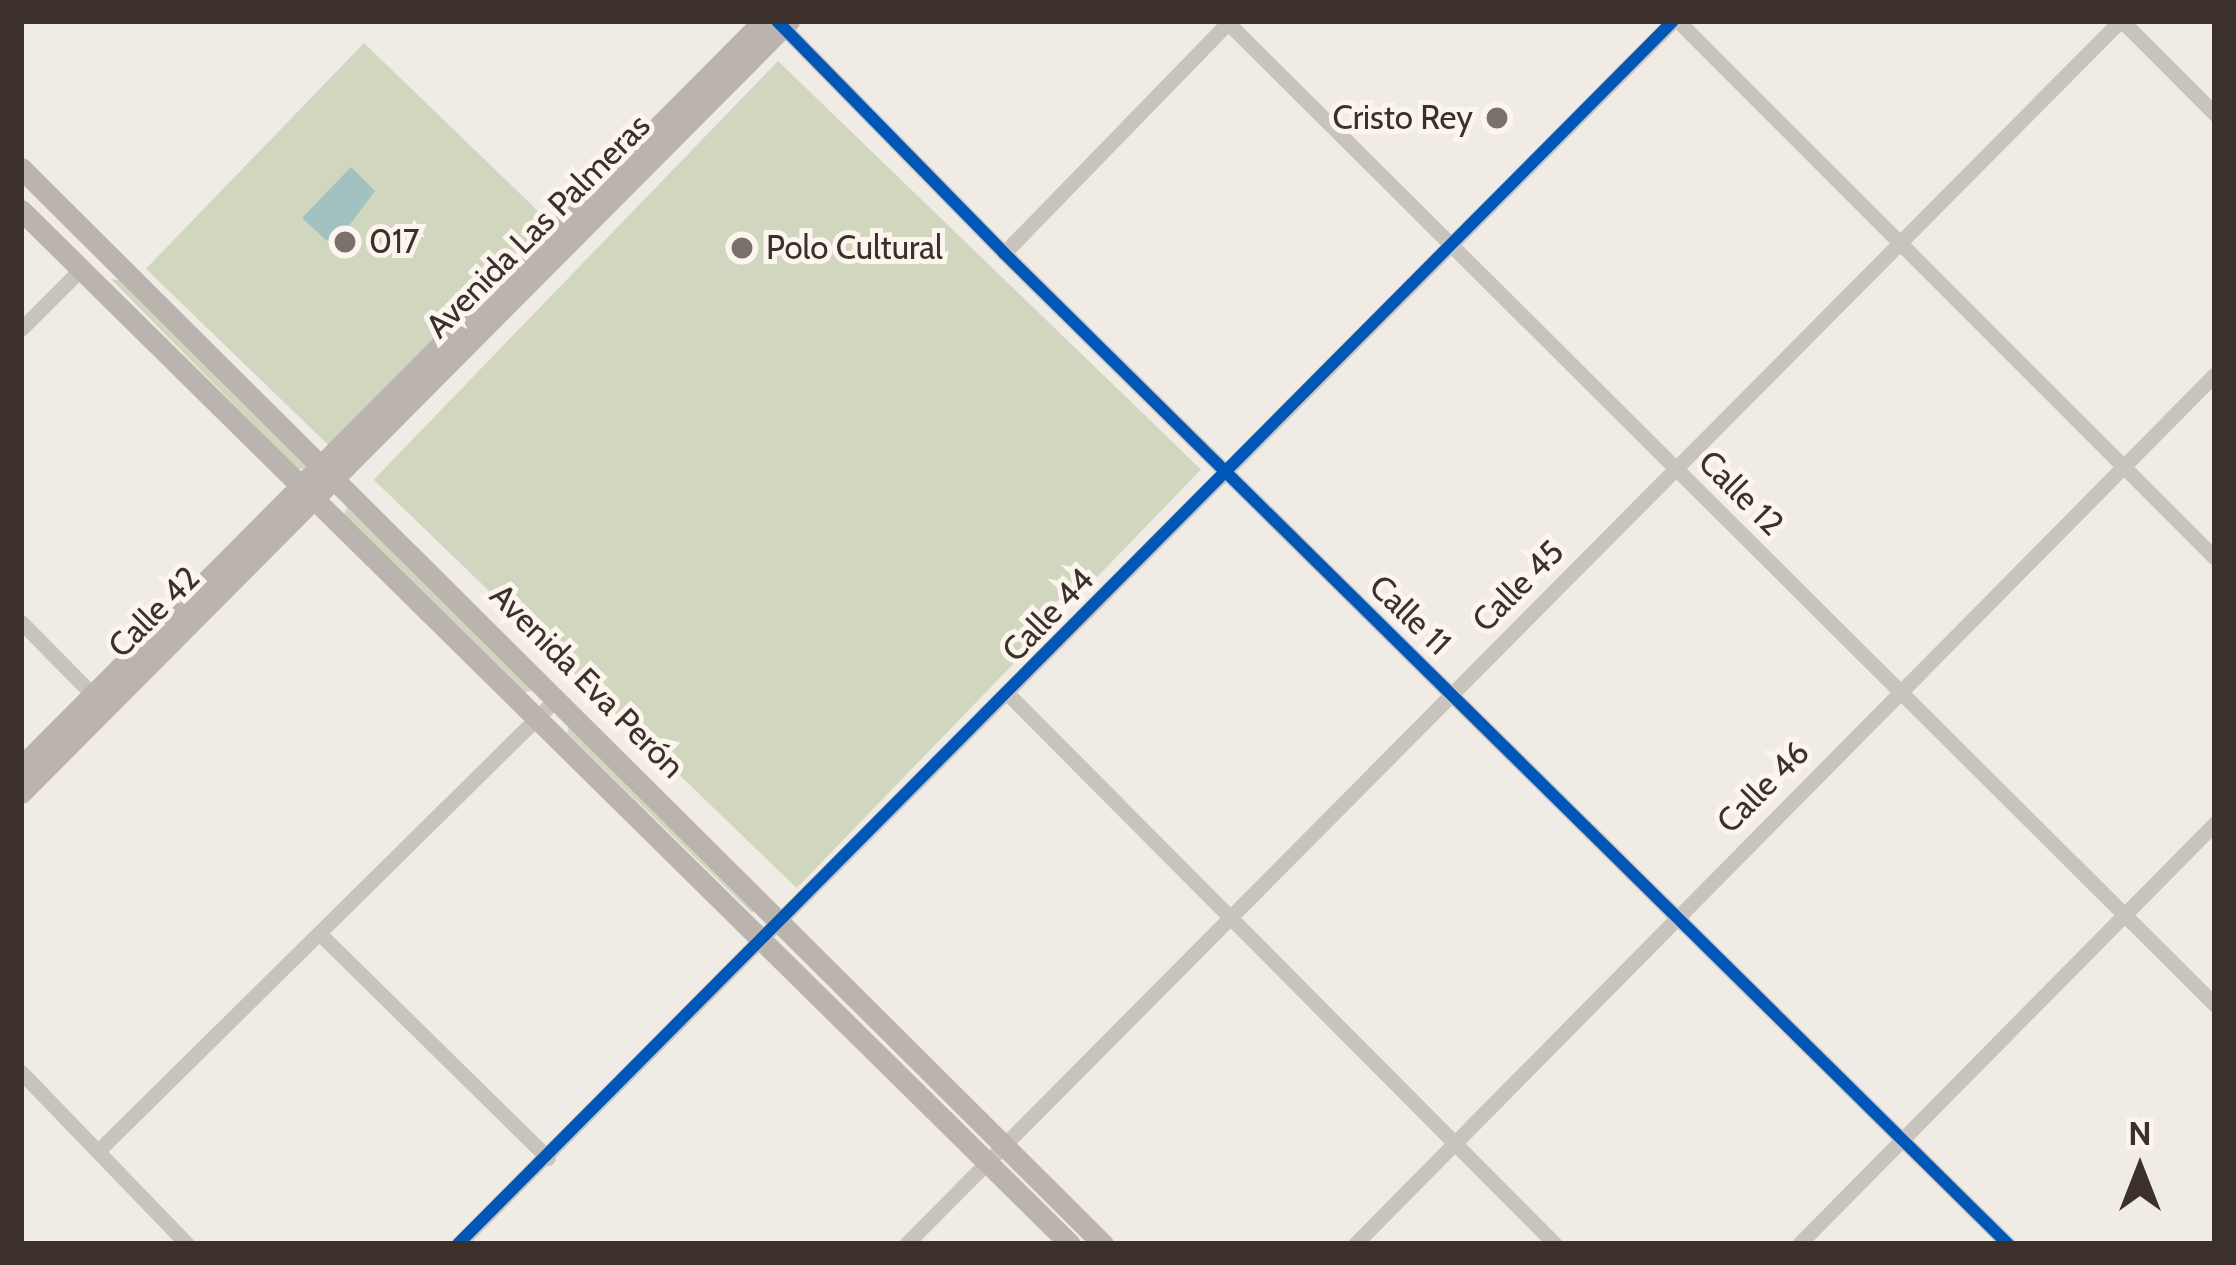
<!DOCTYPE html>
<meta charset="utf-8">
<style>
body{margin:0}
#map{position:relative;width:2236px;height:1265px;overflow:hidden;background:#f0ebe5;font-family:Cabin,sans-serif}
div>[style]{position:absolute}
.green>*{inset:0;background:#d1d6bf;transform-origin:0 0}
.water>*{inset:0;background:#a1c2c1}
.minor>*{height:15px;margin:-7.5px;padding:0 7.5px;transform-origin:7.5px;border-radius:7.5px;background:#c9c3be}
.secondary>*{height:21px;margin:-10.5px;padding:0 10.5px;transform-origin:10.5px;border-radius:10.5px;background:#bab3ae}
.cycleway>*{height:12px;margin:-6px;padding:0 6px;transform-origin:6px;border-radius:6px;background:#0057b8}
.dots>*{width:33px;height:33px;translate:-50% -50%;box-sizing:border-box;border:6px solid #fbf5ee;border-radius:50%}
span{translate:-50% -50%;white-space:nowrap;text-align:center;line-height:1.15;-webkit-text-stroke:10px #fbf5ee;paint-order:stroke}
.poi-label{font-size:33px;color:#3b302b}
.right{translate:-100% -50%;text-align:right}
.left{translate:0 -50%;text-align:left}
.street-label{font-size:33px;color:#3b302b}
.frame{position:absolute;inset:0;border:24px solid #3b302b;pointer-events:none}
.north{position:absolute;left:2080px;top:1109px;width:120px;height:120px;-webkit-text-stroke:9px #fbf5ee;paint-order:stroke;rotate:0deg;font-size:33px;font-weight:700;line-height:48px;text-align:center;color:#3b302b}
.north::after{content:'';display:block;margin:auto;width:42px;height:54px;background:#3b302b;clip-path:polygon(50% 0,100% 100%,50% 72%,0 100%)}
</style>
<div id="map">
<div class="green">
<i style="left:364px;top:43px;width:264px;height:314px;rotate:44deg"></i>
<i style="left:778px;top:61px;width:588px;height:582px;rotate:44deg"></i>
<i style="clip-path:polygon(111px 279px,120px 280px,307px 465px,304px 469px,297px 469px)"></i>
<i style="clip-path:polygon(347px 507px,535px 690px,524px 692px,344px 515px)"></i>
<i style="clip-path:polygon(569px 725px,755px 910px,752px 913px,567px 733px)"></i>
</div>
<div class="water">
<i style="clip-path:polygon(351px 167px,375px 191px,342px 235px,337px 231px,327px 241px,302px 218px)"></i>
</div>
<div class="minor">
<i style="left:777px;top:21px;width:325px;rotate:45.6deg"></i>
<i style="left:1004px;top:253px;width:1411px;rotate:44.63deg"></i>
<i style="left:1226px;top:21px;width:1395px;rotate:44.85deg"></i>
<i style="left:1678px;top:21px;width:759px;rotate:45deg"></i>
<i style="left:2122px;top:21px;width:132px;rotate:45deg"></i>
<i style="left:1004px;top:253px;width:324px;rotate:-45.8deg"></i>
<i style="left:21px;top:329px;width:85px;rotate:-45deg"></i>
<i style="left:21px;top:622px;width:111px;rotate:45.4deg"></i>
<i style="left:1008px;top:694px;width:776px;rotate:45.16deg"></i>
<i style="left:321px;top:935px;width:318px;rotate:44.5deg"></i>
<i style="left:21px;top:1072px;width:239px;rotate:46deg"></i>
<i style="left:100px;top:1149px;width:642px;rotate:-44.62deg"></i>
<i style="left:458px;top:1244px;width:1724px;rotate:-45.19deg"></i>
<i style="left:906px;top:1244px;width:1723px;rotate:-45.21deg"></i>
<i style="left:1355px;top:1244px;width:1223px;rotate:-45.33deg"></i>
<i style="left:1799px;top:1244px;width:592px;rotate:-45.34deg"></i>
</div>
<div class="secondary">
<i style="left:21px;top:168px;width:1526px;rotate:44.84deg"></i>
<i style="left:21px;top:210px;width:1473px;rotate:44.59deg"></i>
<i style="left:21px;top:767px;width:1052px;rotate:-45.15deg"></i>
<i style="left:21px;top:793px;width:1089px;rotate:-45.15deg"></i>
</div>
<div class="cycleway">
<i style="left:777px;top:21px;width:325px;rotate:45.6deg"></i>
<i style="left:1004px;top:253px;width:1411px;rotate:44.63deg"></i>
<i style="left:458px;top:1244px;width:1724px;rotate:-45.19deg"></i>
</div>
<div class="dots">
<i style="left:1497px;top:118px;background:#7a716c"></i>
<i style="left:345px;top:242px;background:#7a716c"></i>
<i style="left:742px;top:248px;background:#7a716c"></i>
</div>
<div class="poi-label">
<span class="right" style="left:1473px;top:118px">Cristo Rey</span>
<span class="left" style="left:369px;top:242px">017</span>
<span class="left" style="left:766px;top:248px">Polo Cultural</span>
</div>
<div class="street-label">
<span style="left:538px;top:226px;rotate:-45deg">Avenida Las Palmeras</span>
<span style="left:1741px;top:493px;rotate:45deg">Calle 12</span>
<span style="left:1518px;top:586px;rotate:-45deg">Calle 45</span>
<span style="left:154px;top:612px;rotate:-45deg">Calle 42</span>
<span style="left:1048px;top:615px;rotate:-46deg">Calle 44</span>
<span style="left:1410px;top:615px;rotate:44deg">Calle 11</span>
<span style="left:587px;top:681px;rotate:45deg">Avenida Eva Perón</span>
<span style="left:1763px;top:787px;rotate:-45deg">Calle 46</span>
</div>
<div class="frame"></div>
<div class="north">N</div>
</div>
